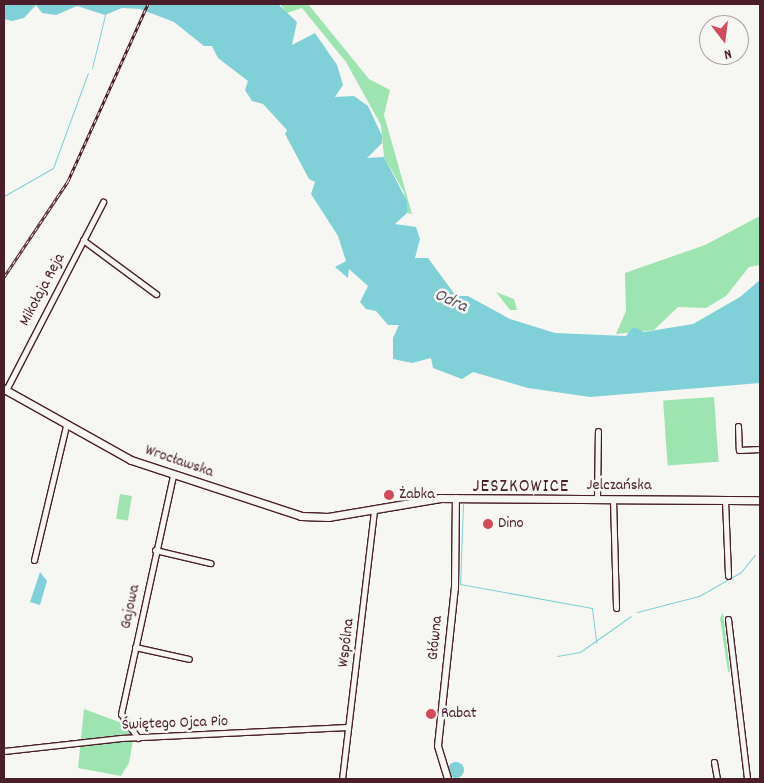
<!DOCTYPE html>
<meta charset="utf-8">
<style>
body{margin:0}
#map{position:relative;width:764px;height:783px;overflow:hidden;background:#f6f6f2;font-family:Dekko,sans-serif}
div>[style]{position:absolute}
.green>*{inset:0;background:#9ee4b1;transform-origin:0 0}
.water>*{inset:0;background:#80d1d7}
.round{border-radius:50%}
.stream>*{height:1px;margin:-0.5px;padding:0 0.5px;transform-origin:0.5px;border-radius:0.5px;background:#80d1d7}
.roads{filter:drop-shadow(1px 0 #4a1f2b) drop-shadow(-1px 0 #4a1f2b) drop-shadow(0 1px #4a1f2b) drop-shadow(0 -1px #4a1f2b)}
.minor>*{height:5px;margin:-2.5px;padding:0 2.5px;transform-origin:2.5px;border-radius:2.5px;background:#f6f6f2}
.tertiary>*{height:6px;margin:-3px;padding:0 3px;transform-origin:3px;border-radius:3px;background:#f6f6f2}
.secondary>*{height:7px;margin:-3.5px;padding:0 3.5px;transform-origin:3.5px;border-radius:3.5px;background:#f6f6f2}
.rail>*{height:3px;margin-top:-1.5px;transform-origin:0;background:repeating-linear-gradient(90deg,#f6f6f2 0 4px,#4a1f2b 0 8px);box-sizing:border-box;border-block:1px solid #4a1f2b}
.dots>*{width:14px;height:14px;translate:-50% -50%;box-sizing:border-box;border:2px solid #f6f6f2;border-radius:50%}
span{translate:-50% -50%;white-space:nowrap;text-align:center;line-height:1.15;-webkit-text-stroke:5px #f6f6f2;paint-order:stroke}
.street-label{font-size:16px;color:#4a1f2b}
.poi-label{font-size:16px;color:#4a1f2b}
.left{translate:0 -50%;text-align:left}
.water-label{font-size:18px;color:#5a545f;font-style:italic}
.quarter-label{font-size:19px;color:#4a1f2b;letter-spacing:1px}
.frame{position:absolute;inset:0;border:5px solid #4a1f2b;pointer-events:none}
.north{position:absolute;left:699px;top:15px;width:50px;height:50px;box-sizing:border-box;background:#f6f6f2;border:1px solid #b1a0a2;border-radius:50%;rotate:165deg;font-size:14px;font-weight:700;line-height:20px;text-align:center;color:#4a1f2b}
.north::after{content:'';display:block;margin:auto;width:18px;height:22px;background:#d1495b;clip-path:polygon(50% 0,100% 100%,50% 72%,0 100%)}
</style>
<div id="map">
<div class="green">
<i style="clip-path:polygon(280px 4px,308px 4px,369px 79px,390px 90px,384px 115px,412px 214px,407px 213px,404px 192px,384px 157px,381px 125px,346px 62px,302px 8px,287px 13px)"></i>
<i style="clip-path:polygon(760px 216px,760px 265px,749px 267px,726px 296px,706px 308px,678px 307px,654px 330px,616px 334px,626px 311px,625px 273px,705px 245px)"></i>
<i style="clip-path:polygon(496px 292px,514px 299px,517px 310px,510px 310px)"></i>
<i style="left:714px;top:397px;width:65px;height:51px;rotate:86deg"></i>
<i style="left:120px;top:494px;width:12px;height:25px;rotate:9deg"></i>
<i style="clip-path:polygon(723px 613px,730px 672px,728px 672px,720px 618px)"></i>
<i style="clip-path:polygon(84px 709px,130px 726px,134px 735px,129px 763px,121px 776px,78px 768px)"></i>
</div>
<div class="water">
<i style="clip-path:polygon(4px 4px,278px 4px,297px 22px,292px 45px,315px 33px,337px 65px,343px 85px,335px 97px,354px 96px,368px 106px,382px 136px,382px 143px,367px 158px,384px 157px,407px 201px,407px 213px,395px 224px,416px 227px,420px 239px,415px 258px,428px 258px,456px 296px,468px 296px,510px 319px,555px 333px,626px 336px,633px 327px,644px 332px,693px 324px,740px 297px,760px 280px,760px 383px,590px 397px,528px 388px,473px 372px,462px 379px,433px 368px,431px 358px,412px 363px,393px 359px,393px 338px,399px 325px,388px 325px,376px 311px,366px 309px,360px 302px,368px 286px,349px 269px,348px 278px,335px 267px,346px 261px,338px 236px,311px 194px,315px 182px,309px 179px,285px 134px,287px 130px,263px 104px,252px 101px,245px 90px,248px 81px,218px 58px,212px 46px,204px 46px,174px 22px,140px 9px,122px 8px,105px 15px,77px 6px,56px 15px,42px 13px,36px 5px,24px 18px,12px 21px,4px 19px)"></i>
<i style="clip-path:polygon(40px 572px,47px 581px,40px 605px,30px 602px)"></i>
<i class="round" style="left:448px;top:762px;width:16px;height:16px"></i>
</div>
<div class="stream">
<i style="left:92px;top:68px;width:55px;rotate:-76.2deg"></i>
<i style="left:4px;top:196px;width:56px;rotate:-29.7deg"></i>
<i style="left:53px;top:168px;width:101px;rotate:-69.8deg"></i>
<i style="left:463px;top:504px;width:80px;rotate:92.1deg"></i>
<i style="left:460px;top:584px;width:134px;rotate:10.3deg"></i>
<i style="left:592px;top:608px;width:35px;rotate:83deg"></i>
<i style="left:637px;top:612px;width:64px;rotate:-14.5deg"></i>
<i style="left:699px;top:596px;width:48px;rotate:-29.7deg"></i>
<i style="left:741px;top:572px;width:22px;rotate:-51deg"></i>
<i style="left:557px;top:656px;width:23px;rotate:-10deg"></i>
<i style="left:580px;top:652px;width:62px;rotate:-35.2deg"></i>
</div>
<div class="roads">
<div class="minor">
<i style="left:83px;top:240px;width:91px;rotate:36.5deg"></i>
<i style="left:6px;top:390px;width:212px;rotate:-62.7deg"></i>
<i style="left:738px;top:426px;width:24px;rotate:88deg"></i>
<i style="left:739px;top:450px;width:21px;rotate:-3deg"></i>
<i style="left:597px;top:499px;width:68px;rotate:-89.2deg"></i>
<i style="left:613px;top:499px;width:109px;rotate:88.4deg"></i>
<i style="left:725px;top:500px;width:76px;rotate:87.7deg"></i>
<i style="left:155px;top:550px;width:57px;rotate:13.3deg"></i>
<i style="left:34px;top:560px;width:138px;rotate:-76.6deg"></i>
<i style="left:728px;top:619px;width:161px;rotate:83.2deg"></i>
<i style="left:135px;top:647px;width:55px;rotate:12.5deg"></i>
<i style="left:138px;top:738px;width:29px;rotate:-125deg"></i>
<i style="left:121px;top:714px;width:245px;rotate:-77.7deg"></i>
<i style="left:4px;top:751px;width:118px;rotate:-6.3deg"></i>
<i style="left:121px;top:738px;width:227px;rotate:-2.8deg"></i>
<i style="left:714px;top:762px;width:17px;rotate:80deg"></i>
<i style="left:342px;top:779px;width:272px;rotate:-83.2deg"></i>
</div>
<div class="tertiary">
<i style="left:448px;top:779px;width:34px;rotate:-107deg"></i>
<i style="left:438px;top:746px;width:159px;rotate:-83.9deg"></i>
<i style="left:455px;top:588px;width:90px;rotate:-89.4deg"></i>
</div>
<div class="secondary">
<i style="left:4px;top:389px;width:145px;rotate:29.2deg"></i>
<i style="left:131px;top:460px;width:179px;rotate:18.2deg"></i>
<i style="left:301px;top:516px;width:27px;rotate:2deg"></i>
<i style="left:328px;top:517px;width:114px;rotate:-9.6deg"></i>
<i style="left:440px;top:498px;width:320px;rotate:0.4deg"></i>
</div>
</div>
<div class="rail">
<i style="left:4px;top:277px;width:115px;rotate:-56.3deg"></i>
<i style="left:68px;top:181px;width:194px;rotate:-65.7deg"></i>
</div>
<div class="dots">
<i style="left:389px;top:495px;background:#d1495b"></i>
<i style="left:488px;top:524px;background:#d1495b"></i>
<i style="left:431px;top:714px;background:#d1495b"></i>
</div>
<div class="street-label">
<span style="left:43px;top:290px;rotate:-62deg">Mikołaja Reja</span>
<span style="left:179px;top:462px;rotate:19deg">Wrocławska</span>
<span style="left:619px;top:486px">Jelczańska</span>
<span style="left:131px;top:607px;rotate:-78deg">Gajowa</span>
<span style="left:436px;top:638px;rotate:-84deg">Główna</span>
<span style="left:347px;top:643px;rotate:-83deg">Wspólna</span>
<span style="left:175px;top:724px;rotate:-2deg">Świętego Ojca Pio</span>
</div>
<div class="poi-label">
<span class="left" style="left:399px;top:495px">Żabka</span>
<span class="left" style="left:498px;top:524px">Dino</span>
<span class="left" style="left:441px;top:714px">Rabat</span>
</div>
<div class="water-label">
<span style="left:450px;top:302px;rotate:24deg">Odra</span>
</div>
<div class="quarter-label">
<span style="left:521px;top:488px">JESZKOWICE</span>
</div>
<div class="frame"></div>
<div class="north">N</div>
</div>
